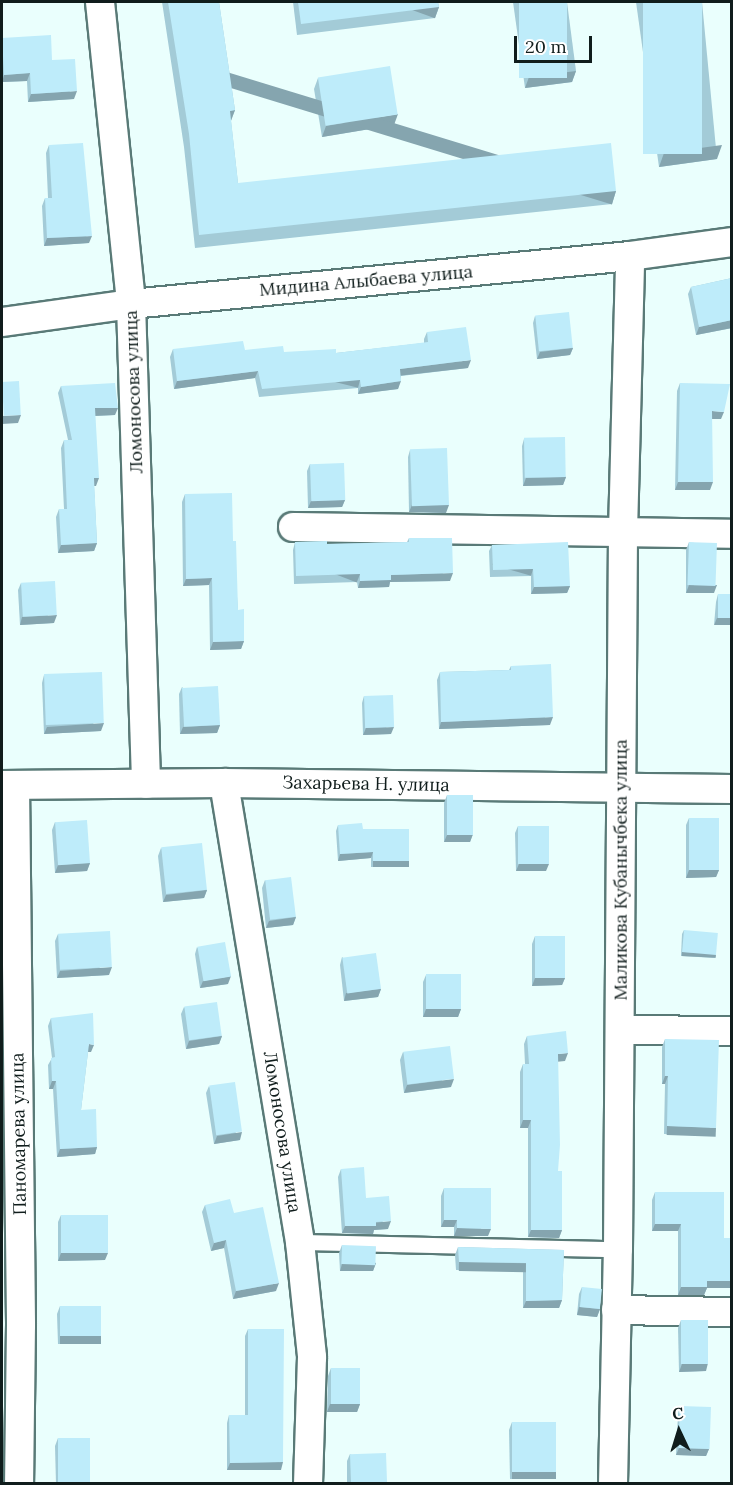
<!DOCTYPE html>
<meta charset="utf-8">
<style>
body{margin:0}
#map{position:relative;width:733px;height:1485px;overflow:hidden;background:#eafffd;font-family:Lora,serif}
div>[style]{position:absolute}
.roads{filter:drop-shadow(2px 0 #597a77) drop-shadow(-2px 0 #597a77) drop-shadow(0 2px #597a77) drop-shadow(0 -2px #597a77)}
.service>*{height:15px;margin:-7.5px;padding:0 7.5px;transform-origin:7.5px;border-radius:7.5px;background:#fff}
.minor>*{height:28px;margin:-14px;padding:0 14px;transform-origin:14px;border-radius:14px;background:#fff}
.wall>*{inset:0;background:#a3cbd7}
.shaded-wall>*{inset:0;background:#85a5af;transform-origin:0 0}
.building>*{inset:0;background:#beecfa;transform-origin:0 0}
span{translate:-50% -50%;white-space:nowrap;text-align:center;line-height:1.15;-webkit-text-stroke:5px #fff;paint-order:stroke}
.street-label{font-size:18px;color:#101d1c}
.frame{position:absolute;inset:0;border:3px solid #101d1c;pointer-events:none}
.north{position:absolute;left:649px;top:1401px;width:60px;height:60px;-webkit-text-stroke:4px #fff;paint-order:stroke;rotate:356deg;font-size:16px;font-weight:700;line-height:24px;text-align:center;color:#101d1c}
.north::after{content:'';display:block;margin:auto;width:21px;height:27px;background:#101d1c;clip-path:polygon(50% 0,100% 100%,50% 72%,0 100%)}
.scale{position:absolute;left:514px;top:36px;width:78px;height:27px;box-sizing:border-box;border:3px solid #101d1c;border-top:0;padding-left:8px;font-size:18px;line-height:21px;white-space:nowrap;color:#101d1c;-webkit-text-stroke:4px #fff;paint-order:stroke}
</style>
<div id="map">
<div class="roads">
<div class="service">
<i style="left:300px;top:1242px;width:318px;rotate:1.3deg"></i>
</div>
<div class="minor">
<i style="left:100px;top:2px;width:304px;rotate:84.1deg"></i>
<i style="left:131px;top:304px;width:480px;rotate:88.2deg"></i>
<i style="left:2px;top:322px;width:130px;rotate:-7.9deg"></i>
<i style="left:131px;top:304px;width:501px;rotate:-5.49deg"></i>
<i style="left:630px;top:256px;width:103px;rotate:-7.8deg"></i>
<i style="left:293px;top:527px;width:439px;rotate:0.9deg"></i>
<i style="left:224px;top:783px;width:465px;rotate:80.6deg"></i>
<i style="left:300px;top:1242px;width:116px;rotate:84deg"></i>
<i style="left:312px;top:1357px;width:127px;rotate:91.8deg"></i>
<i style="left:2px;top:785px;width:222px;rotate:-0.5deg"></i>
<i style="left:224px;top:783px;width:508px;rotate:0.68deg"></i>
<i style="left:15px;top:785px;width:540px;rotate:89.36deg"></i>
<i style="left:21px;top:1325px;width:159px;rotate:90.7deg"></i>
<i style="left:620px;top:1030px;width:112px;rotate:0.5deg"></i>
<i style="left:616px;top:1310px;width:116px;rotate:1deg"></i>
<i style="left:613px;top:1484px;width:235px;rotate:-88.8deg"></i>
<i style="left:618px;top:1249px;width:717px;rotate:-89.6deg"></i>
<i style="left:623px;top:532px;width:276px;rotate:-88.5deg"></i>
</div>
</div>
<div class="wall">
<i style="clip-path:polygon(162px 2px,219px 2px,235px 110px,231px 121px,238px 183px,616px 191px,612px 204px,195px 248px,184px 147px)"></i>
<i style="clip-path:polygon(293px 2px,438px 2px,439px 7px,435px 18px,297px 35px)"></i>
<i style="clip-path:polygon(513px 2px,567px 2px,576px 71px,572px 82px,525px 88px)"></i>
<i style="clip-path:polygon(636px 2px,702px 2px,717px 159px,659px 167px)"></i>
<i style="clip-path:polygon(2px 38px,52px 60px,74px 99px,28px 102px,27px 81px,2px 82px)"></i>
<i style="clip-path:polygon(318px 78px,394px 125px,322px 137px,314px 89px)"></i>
<i style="clip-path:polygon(49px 145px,89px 243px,44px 246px,42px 206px,45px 198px,48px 198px,46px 153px)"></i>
<i style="clip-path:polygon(732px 278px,732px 328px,696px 335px,688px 294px,691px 287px)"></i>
<i style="clip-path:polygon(535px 316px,573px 348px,570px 355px,537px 359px,533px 323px)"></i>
<i style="clip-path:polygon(427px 332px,468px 368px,401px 376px,398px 389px,358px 394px,358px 388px,259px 397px,255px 378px,174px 389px,170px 357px,173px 349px,245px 350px,284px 352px,336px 353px,424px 343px,424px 339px)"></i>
<i style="clip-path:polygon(680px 383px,721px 419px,712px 419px,710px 490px,675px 490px,677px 391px)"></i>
<i style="clip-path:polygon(61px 386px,115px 415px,95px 416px,96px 486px,94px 486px,97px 543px,94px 551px,58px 553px,56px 517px,59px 509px,64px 509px,61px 448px,64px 440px,68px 440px,58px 393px)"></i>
<i style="clip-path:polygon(524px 439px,566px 477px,563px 485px,523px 486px,522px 446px)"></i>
<i style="clip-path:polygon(410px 450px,446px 513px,409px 512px,408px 457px)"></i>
<i style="clip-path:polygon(310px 464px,345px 500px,342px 507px,308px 508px,307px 471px)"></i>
<i style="clip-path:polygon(185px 494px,233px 541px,238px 610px,244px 641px,241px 649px,210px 650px,209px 585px,183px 586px,182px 502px)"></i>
<i style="clip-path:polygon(409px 538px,450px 581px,390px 582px,389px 587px,358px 588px,357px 582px,294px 584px,293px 550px,295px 542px,327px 544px,407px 542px)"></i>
<i style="clip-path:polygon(689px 542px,714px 593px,686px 593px,686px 550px)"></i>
<i style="clip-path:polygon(492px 545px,570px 586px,567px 593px,531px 594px,531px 576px,490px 577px,489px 551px)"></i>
<i style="clip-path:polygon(21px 583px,54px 623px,20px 625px,18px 590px)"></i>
<i style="clip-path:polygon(718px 594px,732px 594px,714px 625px,716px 602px)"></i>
<i style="clip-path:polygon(511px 666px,550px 725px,439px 729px,437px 680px,440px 672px,509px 670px)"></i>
<i style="clip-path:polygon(44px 675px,101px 731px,44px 734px,42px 683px)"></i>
<i style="clip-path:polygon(182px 687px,220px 725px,217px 733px,180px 734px,179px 694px)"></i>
<i style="clip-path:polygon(364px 696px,391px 734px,363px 735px,362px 703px)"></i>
<i style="clip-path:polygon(447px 795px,473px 834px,470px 842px,444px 842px,444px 803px)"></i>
<i style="clip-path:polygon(689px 818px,719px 870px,716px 877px,686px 878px,686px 825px)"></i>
<i style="clip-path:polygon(55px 822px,90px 863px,87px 871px,55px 873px,52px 830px)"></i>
<i style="clip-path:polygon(338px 825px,363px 829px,409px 861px,407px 867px,371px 867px,371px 858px,338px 861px,336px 831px)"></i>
<i style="clip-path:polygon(518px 826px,546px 871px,516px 871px,515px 833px)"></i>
<i style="clip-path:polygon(161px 848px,207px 890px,204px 898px,163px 902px,158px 856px)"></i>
<i style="clip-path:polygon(265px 880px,296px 917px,293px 925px,266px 928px,262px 888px)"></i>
<i style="clip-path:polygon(684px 930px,716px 954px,715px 958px,681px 956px,682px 934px)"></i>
<i style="clip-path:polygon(58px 934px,109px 975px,57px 978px,55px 941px)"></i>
<i style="clip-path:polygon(535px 936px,565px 978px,562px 985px,532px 986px,532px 944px)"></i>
<i style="clip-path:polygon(197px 947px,228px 984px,200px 988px,195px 954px)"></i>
<i style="clip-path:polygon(342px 957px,381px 989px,378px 997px,344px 1001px,340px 965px)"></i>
<i style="clip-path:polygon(426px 975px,461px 1009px,458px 1017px,423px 1017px,423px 982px)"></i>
<i style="clip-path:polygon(184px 1007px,222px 1036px,219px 1044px,186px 1049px,181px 1014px)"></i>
<i style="clip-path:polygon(51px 1018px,91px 1052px,88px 1052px,81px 1110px,97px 1147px,95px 1154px,57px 1157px,53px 1089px,49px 1089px,48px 1065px,52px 1058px,48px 1026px)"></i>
<i style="clip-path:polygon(527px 1036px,565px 1061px,558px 1061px,558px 1171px,562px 1230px,559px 1238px,528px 1237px,528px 1128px,520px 1128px,520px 1072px,523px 1064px,525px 1064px,524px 1044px)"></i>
<i style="clip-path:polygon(665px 1039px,714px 1136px,664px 1134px,665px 1084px,662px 1084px,662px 1047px)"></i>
<i style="clip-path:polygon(403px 1052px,451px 1087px,404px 1093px,400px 1060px)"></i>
<i style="clip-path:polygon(209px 1086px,240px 1140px,214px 1144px,206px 1093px)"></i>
<i style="clip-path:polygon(341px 1169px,366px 1198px,388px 1229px,374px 1230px,373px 1234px,342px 1233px,338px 1177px)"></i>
<i style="clip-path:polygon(444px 1188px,488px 1236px,454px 1236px,454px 1227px,441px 1227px,441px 1196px)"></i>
<i style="clip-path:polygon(655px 1192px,724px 1192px,707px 1288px,704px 1295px,678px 1295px,678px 1231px,652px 1231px,652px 1200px)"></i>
<i style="clip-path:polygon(205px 1205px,234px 1213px,276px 1291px,233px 1299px,224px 1248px,211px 1251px,202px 1212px)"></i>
<i style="clip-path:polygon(61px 1215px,105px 1260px,58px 1261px,58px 1222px)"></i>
<i style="clip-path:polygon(342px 1245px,376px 1263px,373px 1271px,340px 1271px,339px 1253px)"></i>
<i style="clip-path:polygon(458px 1247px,564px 1250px,562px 1300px,559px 1308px,523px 1308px,523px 1271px,456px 1270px,455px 1255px)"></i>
<i style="clip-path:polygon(582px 1287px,600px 1309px,597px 1317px,577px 1315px,579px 1294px)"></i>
<i style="clip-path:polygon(60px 1306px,101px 1336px,98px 1344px,58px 1344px,57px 1314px)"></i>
<i style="clip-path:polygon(681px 1320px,706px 1371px,679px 1372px,678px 1328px)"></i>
<i style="clip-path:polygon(248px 1329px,281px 1470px,227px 1470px,227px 1423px,229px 1415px,245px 1415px,245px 1336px)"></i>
<i style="clip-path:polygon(331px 1368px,360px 1404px,357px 1412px,327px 1412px,328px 1376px)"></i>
<i style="clip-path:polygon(680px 1406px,709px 1449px,706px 1456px,676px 1455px,678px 1414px)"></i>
<i style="clip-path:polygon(512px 1422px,554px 1479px,510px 1479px,509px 1430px)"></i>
<i style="clip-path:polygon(58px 1438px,90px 1484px,56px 1484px,55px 1446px)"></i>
<i style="clip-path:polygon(350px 1454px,387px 1484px,347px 1484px,347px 1461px)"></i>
</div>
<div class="shaded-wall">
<i style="left:439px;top:7px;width:12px;height:139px;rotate:110deg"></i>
<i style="clip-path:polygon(576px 71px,572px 82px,525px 88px,529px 77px)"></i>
<i style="clip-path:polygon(30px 73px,27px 81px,2px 82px,4px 75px)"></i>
<i style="clip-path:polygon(77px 91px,74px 99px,28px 102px,31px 94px)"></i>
<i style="clip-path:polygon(235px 110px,230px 123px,230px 111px)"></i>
<i style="clip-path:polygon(398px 114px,394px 125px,322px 137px,326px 126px)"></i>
<i style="clip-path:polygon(722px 145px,717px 159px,659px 167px,664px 153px)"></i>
<i style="left:616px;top:191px;width:14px;height:419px;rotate:107deg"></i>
<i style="clip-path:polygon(92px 236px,89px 243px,44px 246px,47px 238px)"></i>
<i style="clip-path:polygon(732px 320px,732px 328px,696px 335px,699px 327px)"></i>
<i style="clip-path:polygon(573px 348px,570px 355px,537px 359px,540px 352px)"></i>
<i style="clip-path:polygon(471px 360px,468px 368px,397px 376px,400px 369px)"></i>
<i style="clip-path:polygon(258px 371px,255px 378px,174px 389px,177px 381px)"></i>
<i style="left:360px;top:380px;width:8px;height:98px;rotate:104deg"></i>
<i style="clip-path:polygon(401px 381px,398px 389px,358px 394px,361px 387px)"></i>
<i style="clip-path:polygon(95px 408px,118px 408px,115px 415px,92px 416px)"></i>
<i style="clip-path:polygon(712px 411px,724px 412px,721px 419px,709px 419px)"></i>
<i style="clip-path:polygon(21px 415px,18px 423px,2px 424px,2px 416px)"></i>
<i style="clip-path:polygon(566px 477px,563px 485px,523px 486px,526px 478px)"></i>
<i style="clip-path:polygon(94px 478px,99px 478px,96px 486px,91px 486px)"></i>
<i style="clip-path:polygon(678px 482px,713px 482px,710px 490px,675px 490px)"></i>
<i style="clip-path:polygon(345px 500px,342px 507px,308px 508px,311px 501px)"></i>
<i style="clip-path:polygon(412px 505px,449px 505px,446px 513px,409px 512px)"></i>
<i style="clip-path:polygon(97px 543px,94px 551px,58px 553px,61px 545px)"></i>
<i style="left:533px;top:569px;width:7px;height:40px;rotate:106deg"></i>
<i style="clip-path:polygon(453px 573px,450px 581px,390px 582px,389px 587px,358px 588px,360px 581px,391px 575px)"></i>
<i style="left:360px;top:574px;width:9px;height:64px;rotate:111deg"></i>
<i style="clip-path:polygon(212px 578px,209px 585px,183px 586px,186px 579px)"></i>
<i style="clip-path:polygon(689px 585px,717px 585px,714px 593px,686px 593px)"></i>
<i style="clip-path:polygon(570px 586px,567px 593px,531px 594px,534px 587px)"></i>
<i style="clip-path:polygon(57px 615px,54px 623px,20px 625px,22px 617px)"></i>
<i style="clip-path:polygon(732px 617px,732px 625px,714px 625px,717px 618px)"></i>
<i style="clip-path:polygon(244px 641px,241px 649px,210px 650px,213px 642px)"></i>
<i style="clip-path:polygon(553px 717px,550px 725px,439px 729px,441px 722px)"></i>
<i style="clip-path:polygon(104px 723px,101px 731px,44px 734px,47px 727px)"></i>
<i style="clip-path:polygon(220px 725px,217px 733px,180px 734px,183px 727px)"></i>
<i style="clip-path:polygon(394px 727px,391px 734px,363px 735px,366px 728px)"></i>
<i style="clip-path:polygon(473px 834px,470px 842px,444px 842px,447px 835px)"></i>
<i style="clip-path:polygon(373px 852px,371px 858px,338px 861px,340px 854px)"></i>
<i style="left:373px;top:861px;width:36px;height:6px"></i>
<i style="clip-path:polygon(90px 863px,87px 871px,55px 873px,58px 865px)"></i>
<i style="clip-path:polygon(519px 864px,549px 864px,546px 871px,516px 871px)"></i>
<i style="clip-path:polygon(689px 870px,719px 870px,716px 877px,686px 878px)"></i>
<i style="clip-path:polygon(207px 890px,204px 898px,163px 902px,166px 895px)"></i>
<i style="clip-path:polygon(296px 917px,293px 925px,266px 928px,269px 921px)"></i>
<i style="left:682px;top:952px;width:34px;height:4px;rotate:3deg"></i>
<i style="clip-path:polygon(112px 967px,109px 975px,57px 978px,60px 971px)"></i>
<i style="clip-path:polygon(231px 976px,228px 984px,200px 988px,203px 981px)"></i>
<i style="clip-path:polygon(535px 978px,565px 978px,562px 985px,532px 986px)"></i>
<i style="clip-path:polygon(381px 989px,378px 997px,344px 1001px,346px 993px)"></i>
<i style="clip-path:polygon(426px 1009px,461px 1009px,458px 1017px,423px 1017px)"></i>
<i style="clip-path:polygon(222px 1036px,219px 1044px,186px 1049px,189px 1041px)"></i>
<i style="clip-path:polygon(89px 1044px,94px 1045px,91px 1052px,86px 1052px)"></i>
<i style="clip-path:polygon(568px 1053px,565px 1061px,555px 1062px,558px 1054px)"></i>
<i style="clip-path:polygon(665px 1076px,668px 1076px,665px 1084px,662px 1084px)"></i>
<i style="clip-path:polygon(454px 1079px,451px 1087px,404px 1093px,407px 1085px)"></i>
<i style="clip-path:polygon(52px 1081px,56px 1081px,53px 1089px,49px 1089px)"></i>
<i style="clip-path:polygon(523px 1120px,531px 1120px,528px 1128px,520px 1128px)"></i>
<i style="left:667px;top:1126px;width:49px;height:9px;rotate:2deg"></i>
<i style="clip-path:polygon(242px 1132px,240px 1140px,214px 1144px,217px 1136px)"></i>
<i style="clip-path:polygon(97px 1147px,95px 1154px,57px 1157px,60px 1149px)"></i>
<i style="clip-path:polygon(444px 1220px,457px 1220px,454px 1227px,441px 1227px)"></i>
<i style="clip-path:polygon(391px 1221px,388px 1229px,374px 1230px,373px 1234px,342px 1233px,345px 1226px)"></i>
<i style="clip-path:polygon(655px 1224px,681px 1224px,678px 1231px,652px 1231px)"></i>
<i style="clip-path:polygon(457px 1228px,491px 1229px,488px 1236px,454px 1236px)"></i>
<i style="clip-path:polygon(531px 1230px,562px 1230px,559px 1238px,528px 1237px)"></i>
<i style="clip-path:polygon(226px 1240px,224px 1248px,211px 1251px,214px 1243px)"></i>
<i style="clip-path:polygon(61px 1253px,108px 1253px,105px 1260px,58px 1261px)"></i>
<i style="left:459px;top:1262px;width:67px;height:9px;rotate:1deg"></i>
<i style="clip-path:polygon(376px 1263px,373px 1271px,340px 1271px,342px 1264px)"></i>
<i style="clip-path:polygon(707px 1281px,732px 1281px,732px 1288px,707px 1288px,704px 1295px,678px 1295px,681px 1287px)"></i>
<i style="clip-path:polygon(279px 1283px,276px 1291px,233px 1299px,236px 1291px)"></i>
<i style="clip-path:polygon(562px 1300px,559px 1308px,523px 1308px,526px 1301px)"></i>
<i style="clip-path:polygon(579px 1307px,600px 1309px,597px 1317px,577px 1315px)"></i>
<i style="left:60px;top:1336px;width:41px;height:8px"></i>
<i style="clip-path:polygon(708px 1363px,706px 1371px,679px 1372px,682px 1364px)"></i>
<i style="clip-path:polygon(330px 1404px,360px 1404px,357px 1412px,327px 1412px)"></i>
<i style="clip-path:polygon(679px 1448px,709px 1449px,706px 1456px,676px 1455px)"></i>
<i style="clip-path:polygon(283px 1462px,281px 1470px,227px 1470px,230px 1463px)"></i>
<i style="left:512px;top:1472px;width:44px;height:7px"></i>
</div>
<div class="building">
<i style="clip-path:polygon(168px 2px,219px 2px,235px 110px,230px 111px,238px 183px,611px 143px,616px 191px,199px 235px,189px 134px)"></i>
<i style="clip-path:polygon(298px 2px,438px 2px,439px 7px,301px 24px)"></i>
<i style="left:519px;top:2px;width:48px;height:76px"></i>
<i style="left:643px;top:2px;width:59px;height:152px"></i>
<i style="clip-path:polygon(51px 35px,52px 60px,75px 59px,77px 91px,31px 94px,30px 73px,4px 75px,2px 38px)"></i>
<i style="left:390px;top:66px;width:49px;height:73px;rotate:81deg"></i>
<i style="clip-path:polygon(83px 143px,92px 236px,47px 238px,45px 198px,52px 198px,49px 145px)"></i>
<i style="clip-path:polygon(732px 278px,732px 320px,699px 327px,691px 287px)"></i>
<i style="left:569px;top:312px;width:36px;height:34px;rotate:84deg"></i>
<i style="clip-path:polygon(466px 327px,471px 360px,400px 369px,401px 381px,361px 387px,360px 380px,262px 389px,258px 371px,177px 381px,173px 349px,243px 341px,245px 350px,283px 346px,284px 352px,336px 349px,336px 353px,428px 342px,427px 332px)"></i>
<i style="left:19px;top:381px;width:34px;height:17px;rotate:87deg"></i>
<i style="clip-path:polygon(115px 383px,118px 408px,95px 408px,99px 478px,94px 478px,97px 543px,61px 545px,59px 509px,67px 509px,64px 440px,72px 440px,61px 386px)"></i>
<i style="clip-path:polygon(680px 383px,730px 384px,724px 412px,712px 411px,713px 482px,678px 482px)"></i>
<i style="left:565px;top:437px;width:40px;height:41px;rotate:89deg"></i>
<i style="left:447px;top:448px;width:57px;height:37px;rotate:88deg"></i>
<i style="left:344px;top:463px;width:37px;height:34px;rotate:88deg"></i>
<i style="clip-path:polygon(232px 493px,233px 541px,236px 541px,238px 610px,244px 609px,244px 641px,213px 642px,212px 578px,186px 579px,185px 494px)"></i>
<i style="clip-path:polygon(409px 538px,452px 538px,453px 573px,391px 575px,391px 580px,360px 581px,360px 574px,296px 576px,295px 542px,327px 541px,327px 544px,409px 542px)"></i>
<i style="clip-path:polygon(568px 542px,570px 586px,534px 587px,533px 569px,493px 570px,492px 545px)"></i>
<i style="left:689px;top:542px;width:28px;height:43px;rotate:2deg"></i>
<i style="left:55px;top:581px;width:34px;height:34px;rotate:87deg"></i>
<i style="left:718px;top:594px;width:14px;height:24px"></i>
<i style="clip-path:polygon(551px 664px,553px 717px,441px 722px,440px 672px,511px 670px,511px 666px)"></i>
<i style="left:102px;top:672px;width:51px;height:58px;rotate:88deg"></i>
<i style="left:218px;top:686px;width:39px;height:36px;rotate:87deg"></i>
<i style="left:393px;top:695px;width:32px;height:29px;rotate:88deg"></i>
<i style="left:447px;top:795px;width:26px;height:40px"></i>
<i style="left:689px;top:818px;width:30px;height:52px"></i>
<i style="left:87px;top:820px;width:43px;height:32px;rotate:86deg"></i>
<i style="clip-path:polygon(362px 823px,363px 829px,409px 829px,409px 861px,373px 861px,373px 852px,340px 854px,338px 825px)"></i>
<i style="left:518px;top:826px;width:31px;height:38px"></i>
<i style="left:202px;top:843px;width:47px;height:41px;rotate:84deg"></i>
<i style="left:291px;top:877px;width:40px;height:26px;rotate:83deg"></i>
<i style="left:684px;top:930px;width:34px;height:22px;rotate:5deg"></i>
<i style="left:110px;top:931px;width:36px;height:52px;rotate:87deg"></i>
<i style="left:535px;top:936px;width:30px;height:42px"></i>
<i style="left:225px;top:942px;width:35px;height:28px;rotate:80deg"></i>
<i style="left:376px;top:953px;width:36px;height:34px;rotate:82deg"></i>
<i style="left:461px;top:974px;width:35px;height:35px;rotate:90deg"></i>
<i style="left:217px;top:1002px;width:34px;height:33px;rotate:82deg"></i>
<i style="clip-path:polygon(93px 1013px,94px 1045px,89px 1044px,81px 1110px,96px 1109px,97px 1147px,60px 1149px,56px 1081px,52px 1081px,51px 1058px,55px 1057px,51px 1018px)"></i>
<i style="clip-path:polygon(566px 1031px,568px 1053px,558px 1054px,560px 1145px,558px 1171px,562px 1171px,562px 1230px,531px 1230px,531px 1120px,523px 1120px,523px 1064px,529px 1064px,527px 1036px)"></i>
<i style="clip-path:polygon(665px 1039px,719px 1040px,716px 1128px,667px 1126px,668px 1076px,665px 1076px)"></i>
<i style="left:450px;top:1046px;width:33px;height:47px;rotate:83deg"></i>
<i style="left:235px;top:1082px;width:50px;height:26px;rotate:82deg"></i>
<i style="clip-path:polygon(364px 1167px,366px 1198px,389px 1196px,391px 1221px,376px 1222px,376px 1226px,345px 1226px,341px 1169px)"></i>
<i style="clip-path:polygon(444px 1188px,491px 1188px,491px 1229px,457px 1228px,457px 1220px,444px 1220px)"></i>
<i style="clip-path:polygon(655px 1192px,724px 1192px,724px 1238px,732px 1238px,732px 1281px,707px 1281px,707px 1287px,681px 1287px,681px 1224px,655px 1224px)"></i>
<i style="clip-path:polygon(230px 1199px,234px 1213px,263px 1207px,279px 1283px,236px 1291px,226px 1240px,214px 1243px,205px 1205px)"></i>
<i style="left:61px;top:1215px;width:47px;height:38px"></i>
<i style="left:342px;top:1245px;width:34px;height:19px;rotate:2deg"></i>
<i style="clip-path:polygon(458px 1247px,564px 1250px,562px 1300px,526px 1301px,526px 1263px,459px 1262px)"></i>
<i style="left:582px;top:1287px;width:20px;height:20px;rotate:6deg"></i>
<i style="left:60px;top:1306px;width:41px;height:30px"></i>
<i style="left:681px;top:1320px;width:27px;height:44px"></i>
<i style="clip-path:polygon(248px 1329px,284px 1329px,283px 1462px,230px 1463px,229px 1415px,248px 1415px)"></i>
<i style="left:331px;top:1368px;width:29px;height:36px"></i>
<i style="left:680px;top:1406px;width:31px;height:42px;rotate:2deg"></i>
<i style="left:512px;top:1422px;width:44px;height:50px"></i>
<i style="left:58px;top:1438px;width:32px;height:46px"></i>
<i style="left:386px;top:1453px;width:31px;height:36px;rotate:88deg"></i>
</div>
<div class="street-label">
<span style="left:366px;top:281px;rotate:-5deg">Мидина Алыбаева улица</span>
<span style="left:134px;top:392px;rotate:-92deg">Ломоносова улица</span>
<span style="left:366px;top:784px;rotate:1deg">Захарьева Н. улица</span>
<span style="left:621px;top:870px;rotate:-90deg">Маликова Кубанычбека улица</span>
<span style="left:282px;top:1132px;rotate:81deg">Ломоносова улица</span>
<span style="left:19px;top:1134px;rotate:-91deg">Паномарева улица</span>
</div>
<div class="frame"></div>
<div class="north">С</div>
<div class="scale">20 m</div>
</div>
